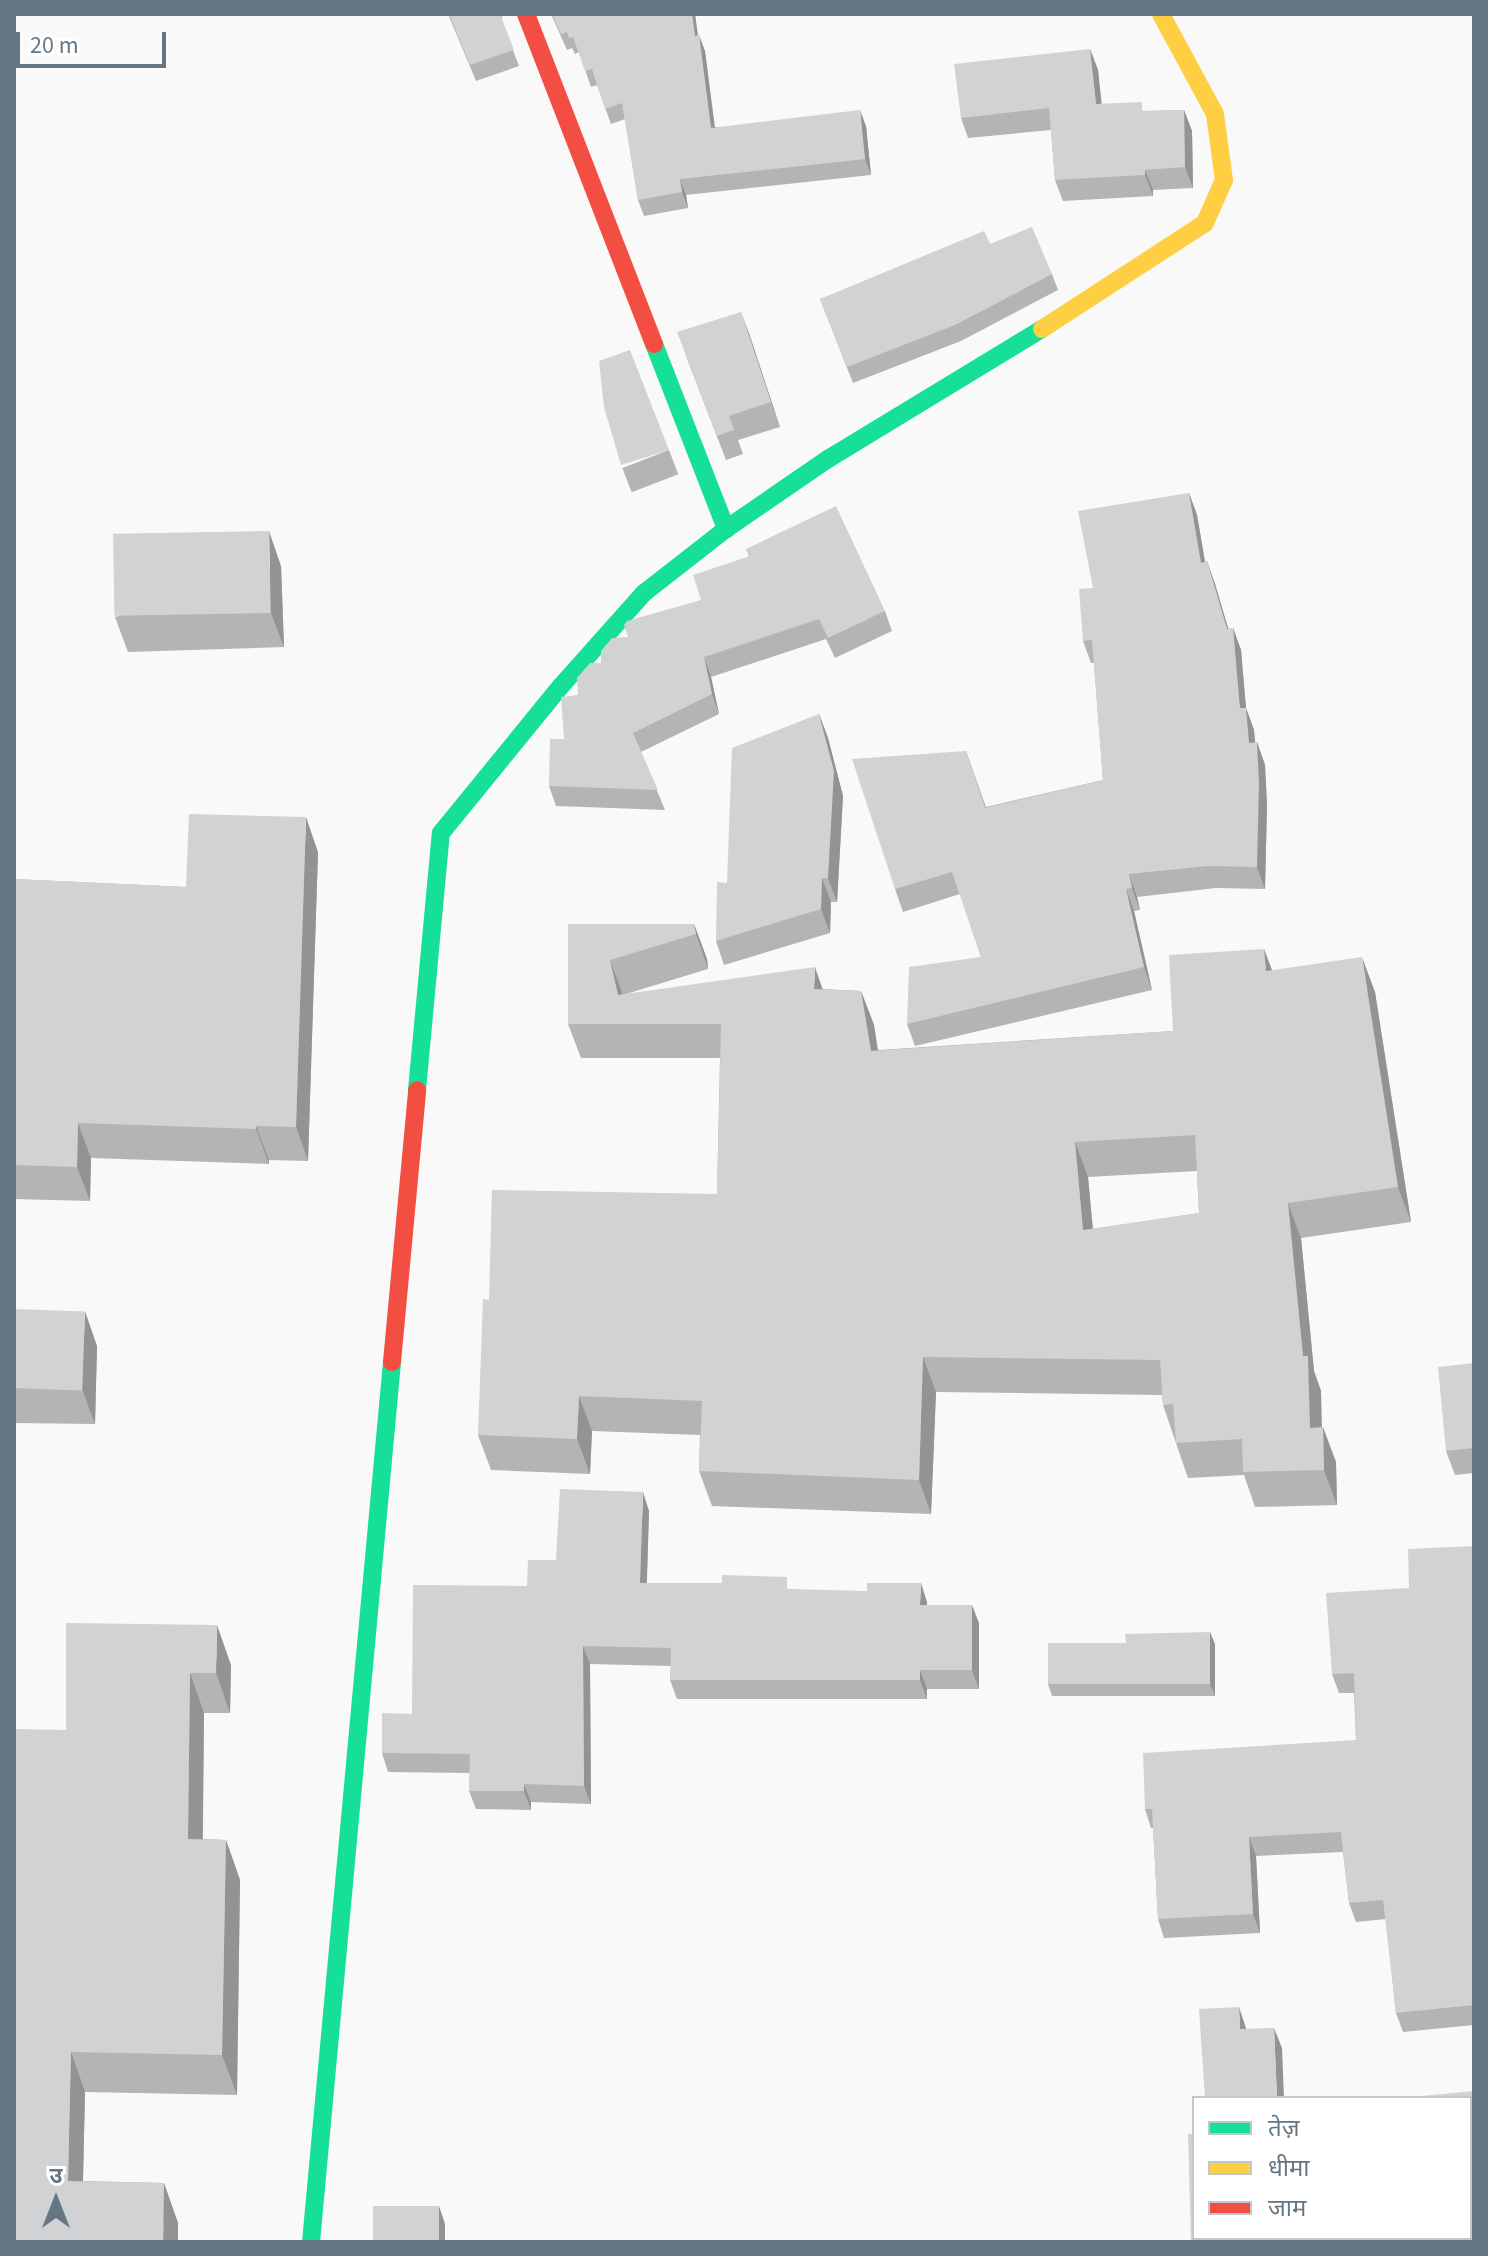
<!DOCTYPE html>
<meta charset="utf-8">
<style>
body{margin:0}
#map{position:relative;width:1488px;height:2256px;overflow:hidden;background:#f9f9f9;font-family:"Source Sans 3","Noto Sans Devanagari",sans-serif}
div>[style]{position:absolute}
.fast>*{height:18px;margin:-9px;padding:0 9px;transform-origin:9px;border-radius:9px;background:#16e098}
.slow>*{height:18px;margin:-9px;padding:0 9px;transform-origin:9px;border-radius:9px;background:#ffcf43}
.jam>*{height:18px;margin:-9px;padding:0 9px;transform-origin:9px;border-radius:9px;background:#f24e42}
.wall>*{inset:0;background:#b3b5b5;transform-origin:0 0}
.shaded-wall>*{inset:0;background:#929394}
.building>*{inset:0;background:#d0d2d3;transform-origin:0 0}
span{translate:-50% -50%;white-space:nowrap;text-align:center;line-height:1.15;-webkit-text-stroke:8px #fff;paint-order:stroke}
.frame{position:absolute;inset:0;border:16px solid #657683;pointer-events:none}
.legend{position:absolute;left:1192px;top:2096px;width:280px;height:144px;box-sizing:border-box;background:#fff;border:2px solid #c1c8cd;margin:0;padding:10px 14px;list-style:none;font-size:24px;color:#657683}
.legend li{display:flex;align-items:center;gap:16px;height:40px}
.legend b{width:40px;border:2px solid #c1c8cd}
.north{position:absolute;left:16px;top:2160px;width:80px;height:80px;-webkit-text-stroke:6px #fff;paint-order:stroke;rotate:0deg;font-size:22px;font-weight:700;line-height:32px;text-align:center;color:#657683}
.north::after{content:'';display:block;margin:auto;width:28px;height:36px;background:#657683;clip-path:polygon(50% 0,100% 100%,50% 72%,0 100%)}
.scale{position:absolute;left:16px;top:32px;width:150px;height:36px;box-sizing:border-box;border:4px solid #657683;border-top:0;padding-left:10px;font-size:24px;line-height:28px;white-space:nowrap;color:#657683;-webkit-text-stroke:6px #fff;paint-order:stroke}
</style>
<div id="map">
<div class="fast">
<i style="left:654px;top:344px;width:199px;rotate:68.7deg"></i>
<i style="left:417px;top:1090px;width:258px;rotate:-84.7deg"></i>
<i style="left:441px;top:833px;width:190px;rotate:-50.8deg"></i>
<i style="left:561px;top:686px;width:125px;rotate:-48.3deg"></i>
<i style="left:644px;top:593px;width:104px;rotate:-38deg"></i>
<i style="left:726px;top:529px;width:124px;rotate:-34.5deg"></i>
<i style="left:828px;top:459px;width:250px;rotate:-31.3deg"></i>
<i style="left:311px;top:2242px;width:884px;rotate:-84.74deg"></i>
</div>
<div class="slow">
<i style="left:1042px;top:329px;width:194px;rotate:-33deg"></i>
<i style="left:1205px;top:223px;width:47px;rotate:-66.2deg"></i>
<i style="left:1224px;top:180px;width:67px;rotate:-97.8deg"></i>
<i style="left:1215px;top:114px;width:114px;rotate:-118.4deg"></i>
</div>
<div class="jam">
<i style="left:526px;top:14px;width:354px;rotate:68.8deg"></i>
<i style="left:392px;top:1362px;width:273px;rotate:-84.7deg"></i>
</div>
<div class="wall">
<i style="clip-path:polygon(448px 14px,502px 14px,502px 21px,519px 66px,476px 81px)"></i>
<i style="clip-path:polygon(551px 14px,695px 14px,698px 36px,705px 51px,714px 127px,866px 126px,871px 175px,686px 195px,688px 208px,644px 216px,638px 200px,625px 119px,611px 124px,597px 85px,591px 87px,579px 52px,575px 54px,572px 48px,567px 50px)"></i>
<i style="clip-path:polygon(1090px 49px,1098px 70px,1101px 104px,1145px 111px,1184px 110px,1192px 131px,1193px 188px,1153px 190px,1153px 196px,1063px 201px,1055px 180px,1051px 130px,968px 138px,961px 118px)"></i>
<i style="clip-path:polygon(990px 244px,1052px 274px,1058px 290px,961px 341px,853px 383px,820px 299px)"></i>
<i style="clip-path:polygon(741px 312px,780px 427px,738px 440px,743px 454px,726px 460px,686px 356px)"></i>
<i style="left:669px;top:450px;width:26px;height:50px;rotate:69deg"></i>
<i style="clip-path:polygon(1189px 493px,1197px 515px,1205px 562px,1207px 561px,1215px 584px,1228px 629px,1233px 628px,1241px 650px,1246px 708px,1254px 730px,1255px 743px,1257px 742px,1265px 765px,1267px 805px,1265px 889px,1216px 888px,1137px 897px,1140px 910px,1134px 911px,1152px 990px,915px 1046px,907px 1024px,981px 957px,960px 894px,903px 912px,895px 889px,966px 751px,986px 807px,1103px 780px,1094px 663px,1091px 663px,1083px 641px,1093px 588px)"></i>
<i style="clip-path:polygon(746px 549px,885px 611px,892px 631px,835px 658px,826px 639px,711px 677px,719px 714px,641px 752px,665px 810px,556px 806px,549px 786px,578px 695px,601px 663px,628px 637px,701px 600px,749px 556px)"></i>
<i style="clip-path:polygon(281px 566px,284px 647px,128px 652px,115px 617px)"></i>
<i style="clip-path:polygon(819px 714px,828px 738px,843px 796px,837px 902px,831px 902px,830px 933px,724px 965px,716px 941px,727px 883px)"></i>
<i style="clip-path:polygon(318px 852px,308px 1161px,269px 1160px,269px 1164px,91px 1158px,90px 1201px,14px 1199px,14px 879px,186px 887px)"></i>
<i style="clip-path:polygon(evenodd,568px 924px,694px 924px,707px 959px,708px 969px,626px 994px,823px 989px,861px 991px,874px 1025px,878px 1050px,1173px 1031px,1264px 949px,1272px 970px,1375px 992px,1411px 1222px,1301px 1238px,1314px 1371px,1321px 1391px,1322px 1427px,1336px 1462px,1337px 1505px,1255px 1507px,1244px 1475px,1188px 1478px,1163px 1405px,1162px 1395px,936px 1392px,931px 1514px,712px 1506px,699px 1471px,700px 1435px,592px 1431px,590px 1474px,491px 1470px,478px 1435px,489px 1300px,717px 1194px,720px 1058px,581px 1058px,568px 1024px,568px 924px,1197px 1171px,1199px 1213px,1093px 1229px,1088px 1177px,1197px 1171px)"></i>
<i style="clip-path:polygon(14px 1309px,97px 1346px,95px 1424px,14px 1423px)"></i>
<i style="clip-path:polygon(1474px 1363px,1474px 1473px,1455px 1475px,1446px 1451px)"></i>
<i style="clip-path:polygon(649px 1511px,647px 1583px,792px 1589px,927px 1602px,927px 1605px,979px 1623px,979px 1689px,927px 1689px,927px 1699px,677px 1699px,670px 1680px,671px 1666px,590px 1664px,591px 1804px,531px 1802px,531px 1810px,476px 1809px,469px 1791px,470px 1773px,388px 1772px,382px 1753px,412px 1714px,527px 1586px,556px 1560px)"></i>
<i style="clip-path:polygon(1474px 1546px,1474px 2025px,1403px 2032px,1396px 2013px,1386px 1919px,1356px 1922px,1349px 1903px,1343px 1852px,1256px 1856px,1260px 1933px,1164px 1938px,1158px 1919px,1153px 1828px,1151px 1828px,1145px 1809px,1356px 1740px,1354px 1693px,1339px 1693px,1332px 1674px,1409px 1588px)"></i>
<i style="clip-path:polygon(66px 1623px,231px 1665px,230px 1713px,204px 1713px,203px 1839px,226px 1840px,240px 1880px,237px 2095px,85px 2092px,83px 2181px,164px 2183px,178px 2223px,14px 2242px,66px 1730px)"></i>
<i style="clip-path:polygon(1215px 1644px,1215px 1696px,1052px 1696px,1048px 1684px)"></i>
<i style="clip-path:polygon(1474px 2091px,1474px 2242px,1191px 2242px,1194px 2238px,1470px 2238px,1470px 2098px)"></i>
</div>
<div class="shaded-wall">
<i style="clip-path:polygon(692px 14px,695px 14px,700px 52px,695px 36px)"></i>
<i style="clip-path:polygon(699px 35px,705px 51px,717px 143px,711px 128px)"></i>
<i style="clip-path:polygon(1090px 49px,1098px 70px,1104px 125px,1096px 104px)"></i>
<i style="clip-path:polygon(860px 110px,866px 126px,871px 175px,865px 159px)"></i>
<i style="clip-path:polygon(1184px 110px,1192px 131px,1193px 188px,1185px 167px)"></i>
<i style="clip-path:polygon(1145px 170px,1153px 190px,1153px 196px,1145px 175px)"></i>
<i style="clip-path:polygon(680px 179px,686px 195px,688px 208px,682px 192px)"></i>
<i style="clip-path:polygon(741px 312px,750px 336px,780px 427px,771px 402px)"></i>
<i style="clip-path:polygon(1189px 493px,1197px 515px,1209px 585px,1201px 563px)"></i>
<i style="clip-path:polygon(269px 531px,281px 566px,284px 647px,271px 613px)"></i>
<i style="clip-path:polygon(1207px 561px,1215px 584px,1235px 651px,1233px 628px,1241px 650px,1246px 708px,1254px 730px,1257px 765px,1249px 743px,1240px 708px,1227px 629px)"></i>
<i style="clip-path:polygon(704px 657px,711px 677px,719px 714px,712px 694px)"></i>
<i style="clip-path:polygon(819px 714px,828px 738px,843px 796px,837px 902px,828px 878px)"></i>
<i style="clip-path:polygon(1257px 742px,1265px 765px,1267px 805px,1265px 889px,1257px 867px)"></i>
<i style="clip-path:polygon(306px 817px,318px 852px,308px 1161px,296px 1127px)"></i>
<i style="clip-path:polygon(1129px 874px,1137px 897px,1140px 910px,1132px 888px)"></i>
<i style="clip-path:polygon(822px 878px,831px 902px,830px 933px,821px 909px)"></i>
<i style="clip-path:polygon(1126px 889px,1134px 911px,1152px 990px,1144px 967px)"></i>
<i style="clip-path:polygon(694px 924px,707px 959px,708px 969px,696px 934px)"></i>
<i style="clip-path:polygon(1264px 949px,1277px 984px,1266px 971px)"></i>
<i style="clip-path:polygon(1362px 957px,1375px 992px,1411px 1222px,1398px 1187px)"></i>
<i style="clip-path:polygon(610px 960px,623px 995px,618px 995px)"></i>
<i style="clip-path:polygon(815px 967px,827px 1002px,814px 989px)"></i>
<i style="clip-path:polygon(861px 991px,874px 1025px,883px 1086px,871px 1051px)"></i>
<i style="clip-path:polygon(78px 1123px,91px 1158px,90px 1201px,77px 1167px)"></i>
<i style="clip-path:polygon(256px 1126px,269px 1160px,269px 1164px,256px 1129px)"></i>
<i style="clip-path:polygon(1075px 1142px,1088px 1177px,1096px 1265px,1083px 1230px)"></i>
<i style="clip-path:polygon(1288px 1203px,1301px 1238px,1314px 1371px,1321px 1391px,1322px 1463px,1310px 1428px)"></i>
<i style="clip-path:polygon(85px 1311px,97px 1346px,95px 1424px,82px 1389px)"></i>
<i style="clip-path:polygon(923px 1357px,936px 1392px,931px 1514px,919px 1480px)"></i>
<i style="clip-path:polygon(579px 1396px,592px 1431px,590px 1474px,577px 1439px)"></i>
<i style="clip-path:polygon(1323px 1427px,1336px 1462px,1337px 1505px,1324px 1470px)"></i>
<i style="clip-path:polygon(643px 1492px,649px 1511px,646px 1602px,640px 1583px)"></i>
<i style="clip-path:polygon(921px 1583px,927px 1602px,927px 1623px,920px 1605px)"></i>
<i style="clip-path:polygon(972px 1605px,979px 1623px,979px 1689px,972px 1670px)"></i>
<i style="clip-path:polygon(217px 1625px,231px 1665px,230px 1713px,216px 1673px)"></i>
<i style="clip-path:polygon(1210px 1632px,1215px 1644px,1215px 1696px,1210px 1684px)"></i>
<i style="clip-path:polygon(583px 1646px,590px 1664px,591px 1804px,584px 1786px)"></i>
<i style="clip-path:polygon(920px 1670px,927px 1689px,927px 1699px,920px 1680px)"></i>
<i style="clip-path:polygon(190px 1673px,204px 1713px,202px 1879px,188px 1839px)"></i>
<i style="clip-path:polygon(524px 1784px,531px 1802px,531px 1810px,524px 1791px)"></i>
<i style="clip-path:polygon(1249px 1837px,1256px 1856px,1260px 1933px,1253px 1914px)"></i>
<i style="clip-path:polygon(226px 1840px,240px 1880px,237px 2095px,222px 2055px)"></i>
<i style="clip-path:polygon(1239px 2007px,1246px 2028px,1248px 2050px,1240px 2029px)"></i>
<i style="clip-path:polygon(1274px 2028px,1282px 2048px,1284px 2098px,1277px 2098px)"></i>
<i style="clip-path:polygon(71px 2052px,85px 2092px,82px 2221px,68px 2181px)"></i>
<i style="clip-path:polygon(164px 2183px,178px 2223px,178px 2242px,163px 2242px)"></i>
<i style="clip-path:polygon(439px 2206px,445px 2224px,445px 2242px,438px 2242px)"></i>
</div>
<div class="building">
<i style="clip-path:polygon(449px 14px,500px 14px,514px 50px,470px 65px)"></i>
<i style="clip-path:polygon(552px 14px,692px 14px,695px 36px,699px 35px,711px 128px,860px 110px,865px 159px,680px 179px,682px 192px,638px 200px,622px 103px,605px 109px,592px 69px,585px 71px,573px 37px,569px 38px,567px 32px,561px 34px)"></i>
<i style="clip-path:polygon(1090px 49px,1096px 104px,1142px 102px,1142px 111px,1184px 110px,1185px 167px,1145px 170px,1145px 175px,1055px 180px,1049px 108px,961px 118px,954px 64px)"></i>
<i style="clip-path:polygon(1032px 227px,1052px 274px,955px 325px,847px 367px,820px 299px,984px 231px,990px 244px)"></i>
<i style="clip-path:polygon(741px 312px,771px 402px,729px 416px,734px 430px,717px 436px,677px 332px)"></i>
<i style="clip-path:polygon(630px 350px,669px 450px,621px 465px,604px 407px,599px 361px)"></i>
<i style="clip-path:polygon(1189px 493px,1201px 563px,1207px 561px,1227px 629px,1233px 628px,1240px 708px,1246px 708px,1249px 743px,1257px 742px,1259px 783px,1257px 867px,1208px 866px,1129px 874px,1132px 888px,1126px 889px,1144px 967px,907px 1024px,909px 967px,981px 957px,952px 872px,895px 889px,852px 759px,966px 751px,985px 808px,1103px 780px,1092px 640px,1083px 641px,1079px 589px,1093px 588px,1078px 511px)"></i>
<i style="clip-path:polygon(836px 506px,885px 611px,828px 638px,819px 619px,704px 657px,712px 694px,633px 733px,658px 790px,549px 786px,550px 739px,564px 739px,561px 697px,578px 695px,577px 678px,590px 663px,601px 663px,601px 651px,612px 638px,628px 637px,624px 625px,627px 621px,701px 600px,693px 575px,750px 556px,746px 549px)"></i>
<i style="left:269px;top:531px;width:82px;height:156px;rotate:89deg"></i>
<i style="clip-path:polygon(819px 714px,834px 771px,828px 878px,822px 878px,821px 909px,716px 941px,717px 882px,727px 883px,732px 748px)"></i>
<i style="clip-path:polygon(189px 814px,306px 817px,296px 1127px,256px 1126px,256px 1129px,78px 1123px,77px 1167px,14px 1165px,14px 879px,186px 887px)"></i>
<i style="clip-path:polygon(evenodd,568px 924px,694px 924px,696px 934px,610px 960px,618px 995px,815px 967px,814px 989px,861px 991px,871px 1051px,1173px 1031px,1169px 955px,1264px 949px,1266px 971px,1362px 957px,1398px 1187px,1288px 1203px,1303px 1356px,1308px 1356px,1310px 1428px,1323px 1427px,1324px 1470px,1243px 1472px,1242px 1439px,1176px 1443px,1173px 1404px,1163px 1405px,1160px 1360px,923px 1357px,919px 1480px,699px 1471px,702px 1401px,579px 1396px,577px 1439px,478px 1435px,483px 1299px,489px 1300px,492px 1190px,717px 1194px,721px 1024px,568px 1024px,568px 924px,1195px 1135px,1199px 1213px,1083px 1230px,1075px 1142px,1195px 1135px)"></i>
<i style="left:14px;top:1309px;width:71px;height:79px;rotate:2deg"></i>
<i style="clip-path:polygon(1474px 1363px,1474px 1448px,1446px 1451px,1438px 1367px)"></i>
<i style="clip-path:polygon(560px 1489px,643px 1492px,640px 1583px,722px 1583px,722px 1575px,787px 1577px,787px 1589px,867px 1591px,867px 1583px,921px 1583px,920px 1605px,972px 1605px,972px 1670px,920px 1670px,920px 1680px,670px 1680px,671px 1648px,583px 1646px,584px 1786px,524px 1784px,524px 1791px,469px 1791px,470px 1754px,382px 1753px,382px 1713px,412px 1714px,413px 1585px,527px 1586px,528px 1560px,556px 1560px)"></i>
<i style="clip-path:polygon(1474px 1546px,1474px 2016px,1474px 2005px,1396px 2013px,1383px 1900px,1349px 1903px,1341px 1832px,1249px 1837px,1253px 1914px,1158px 1919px,1152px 1809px,1145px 1809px,1143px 1753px,1356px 1740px,1354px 1673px,1332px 1674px,1326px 1593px,1409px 1588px,1408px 1549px)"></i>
<i style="clip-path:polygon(66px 1623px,217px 1625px,216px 1673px,190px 1673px,188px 1839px,226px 1840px,222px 2055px,71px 2052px,68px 2181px,164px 2183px,163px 2242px,14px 2242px,14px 1729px,66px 1730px)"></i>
<i style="clip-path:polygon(1210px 1632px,1210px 1684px,1048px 1684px,1048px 1643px,1126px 1643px,1125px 1634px)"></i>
<i style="clip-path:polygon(1239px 2007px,1240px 2029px,1274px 2028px,1277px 2098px,1205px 2098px,1199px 2009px)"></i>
<i style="clip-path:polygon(1474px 2091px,1474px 2227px,1470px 2227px,1470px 2098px,1411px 2098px,1411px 2097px)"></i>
<i style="clip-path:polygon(1188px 2134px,1194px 2134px,1194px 2238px,1439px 2238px,1440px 2242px,1191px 2242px)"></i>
<i style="left:373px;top:2206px;width:66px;height:36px"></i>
</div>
<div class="frame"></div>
<ul class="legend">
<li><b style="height:10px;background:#16e098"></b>तेज़</li>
<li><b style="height:10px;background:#ffcf43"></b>धीमा</li>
<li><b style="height:10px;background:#f24e42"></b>जाम</li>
</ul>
<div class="north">उ</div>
<div class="scale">20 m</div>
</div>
